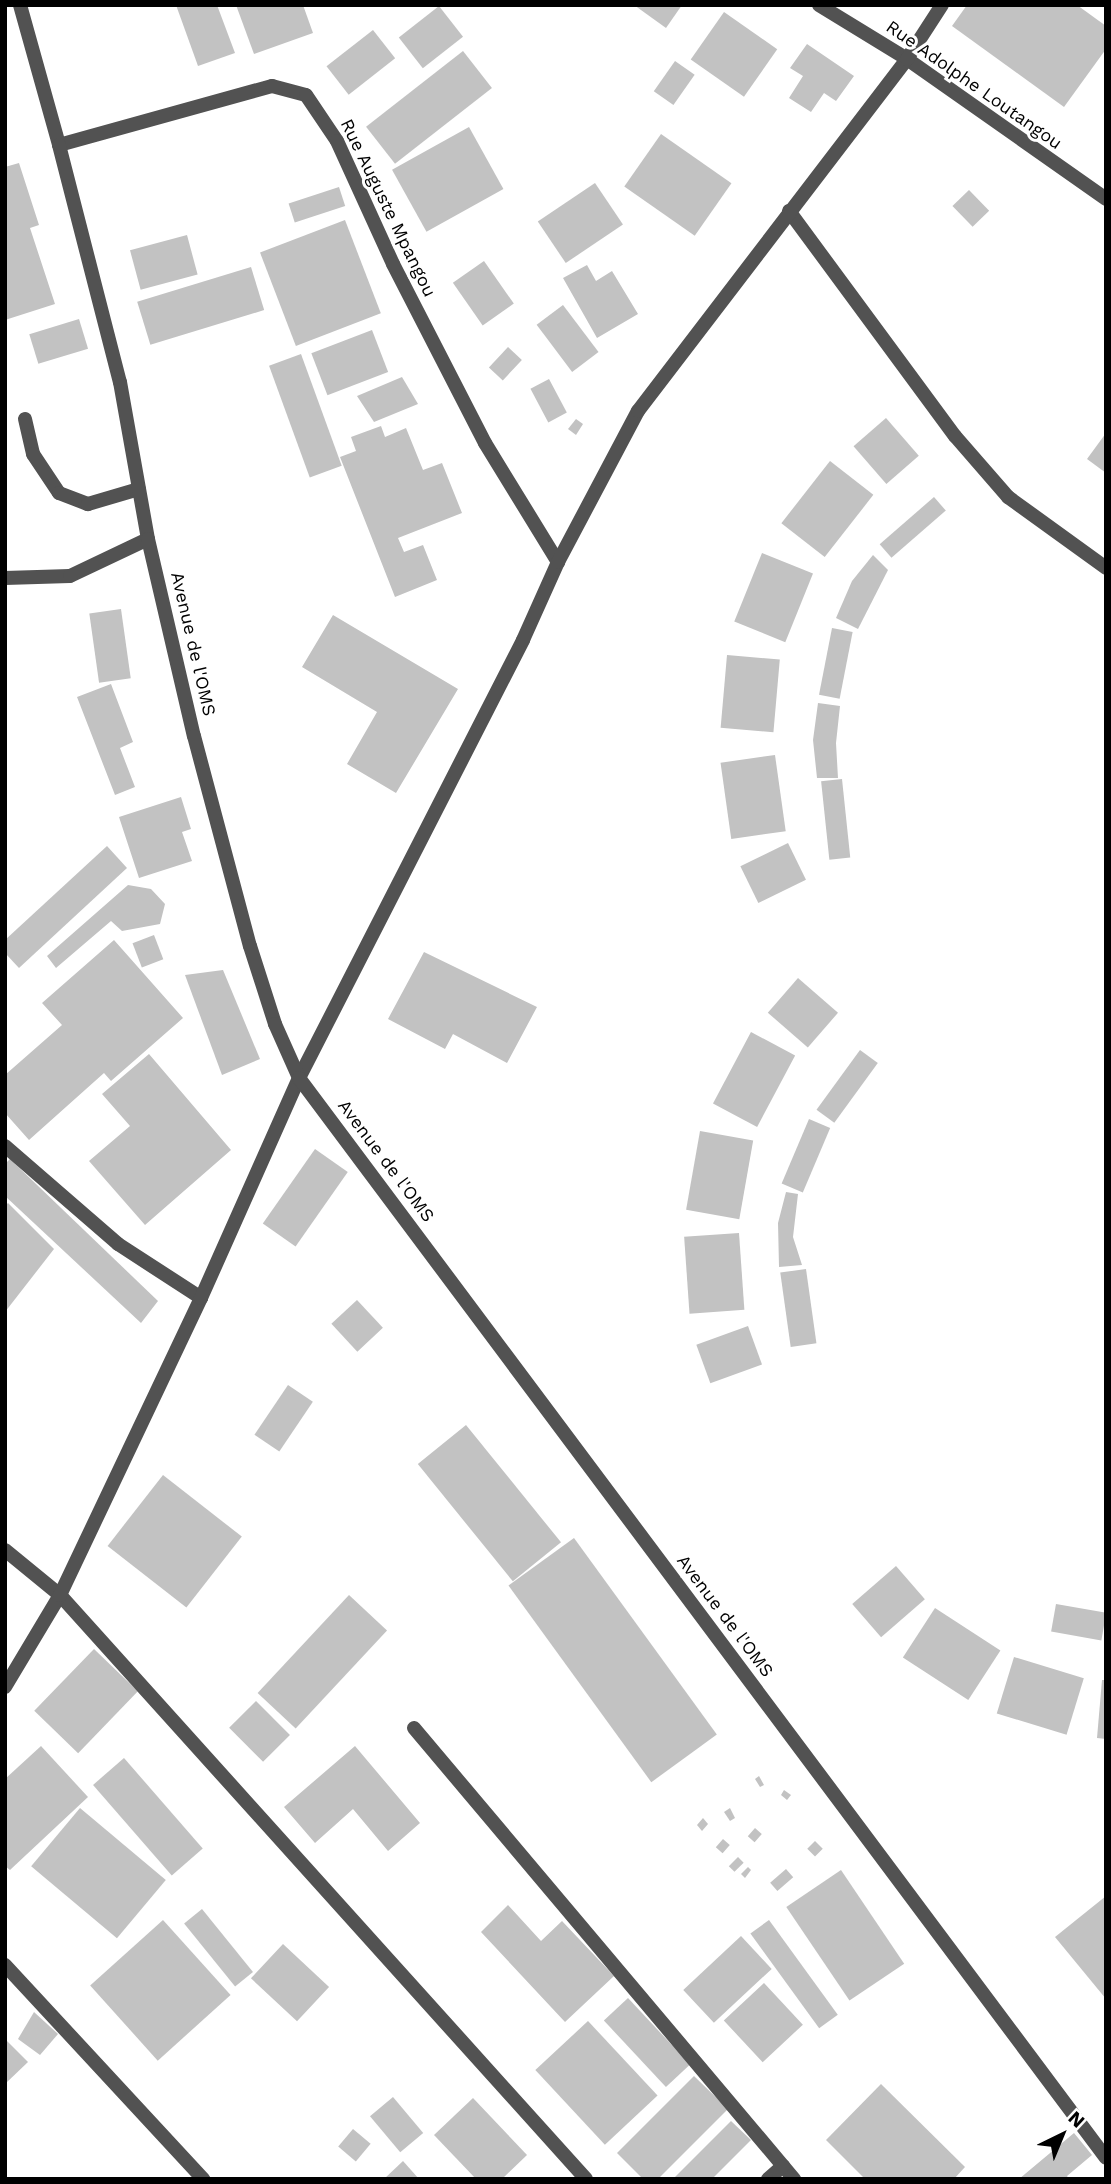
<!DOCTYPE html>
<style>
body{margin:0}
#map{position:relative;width:1111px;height:2184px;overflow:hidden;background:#fff;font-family:"Work Sans",sans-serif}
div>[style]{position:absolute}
.building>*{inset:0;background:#c2c2c2;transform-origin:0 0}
.service>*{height:14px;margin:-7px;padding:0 7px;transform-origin:7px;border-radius:7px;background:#525252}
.minor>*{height:14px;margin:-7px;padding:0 7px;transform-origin:7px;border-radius:7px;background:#525252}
.tertiary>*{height:14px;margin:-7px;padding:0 7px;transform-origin:7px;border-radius:7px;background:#525252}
span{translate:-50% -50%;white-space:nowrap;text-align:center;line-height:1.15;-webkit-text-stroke:6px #fff;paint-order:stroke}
.street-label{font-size:18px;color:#000}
.frame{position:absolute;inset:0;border:7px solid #000;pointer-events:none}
.north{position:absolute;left:1027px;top:2100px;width:70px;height:70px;-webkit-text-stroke:5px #fff;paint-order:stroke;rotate:43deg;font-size:19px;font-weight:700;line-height:28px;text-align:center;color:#000}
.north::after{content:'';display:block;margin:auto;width:24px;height:32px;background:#000;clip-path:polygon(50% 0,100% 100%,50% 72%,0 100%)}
</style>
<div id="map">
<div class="building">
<i style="clip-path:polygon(176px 5px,217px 5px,235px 53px,198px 66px)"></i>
<i style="clip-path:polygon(236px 5px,303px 5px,313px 33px,254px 54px)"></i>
<i style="clip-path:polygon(634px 5px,682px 5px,666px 28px)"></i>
<i style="clip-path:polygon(967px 5px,1077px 5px,1106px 26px,1106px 49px,1064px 107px,952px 26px)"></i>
<i style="left:439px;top:6px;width:39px;height:51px;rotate:52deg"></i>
<i style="left:724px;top:12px;width:65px;height:58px;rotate:35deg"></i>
<i style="left:373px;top:30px;width:36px;height:59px;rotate:52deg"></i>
<i style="clip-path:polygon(807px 44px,854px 76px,836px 101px,824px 93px,811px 112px,789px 98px,803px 76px,790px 68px)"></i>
<i style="left:463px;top:51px;width:47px;height:123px;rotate:52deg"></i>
<i style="left:675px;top:61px;width:24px;height:37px;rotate:35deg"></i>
<i style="left:469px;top:127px;width:71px;height:88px;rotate:61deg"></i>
<i style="left:661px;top:134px;width:86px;height:64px;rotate:35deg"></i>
<i style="clip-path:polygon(19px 163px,39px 225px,30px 228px,55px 304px,5px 320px,5px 167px)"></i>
<i style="left:595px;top:183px;width:50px;height:69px;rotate:56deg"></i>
<i style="left:339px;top:187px;width:20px;height:53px;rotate:72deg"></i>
<i style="left:969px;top:190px;width:29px;height:23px;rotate:46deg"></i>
<i style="left:345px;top:220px;width:100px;height:91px;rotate:69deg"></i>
<i style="left:187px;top:235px;width:41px;height:59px;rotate:75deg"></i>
<i style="left:484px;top:261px;width:52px;height:38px;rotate:55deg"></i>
<i style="clip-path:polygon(587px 265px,596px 281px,612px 271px,638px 314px,597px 338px,563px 278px)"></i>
<i style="left:251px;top:267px;width:45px;height:119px;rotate:73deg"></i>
<i style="left:563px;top:305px;width:59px;height:33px;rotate:53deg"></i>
<i style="left:79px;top:319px;width:31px;height:52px;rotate:73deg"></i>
<i style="left:372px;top:330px;width:45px;height:65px;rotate:69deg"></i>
<i style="left:508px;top:347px;width:19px;height:28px;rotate:43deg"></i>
<i style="left:301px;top:354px;width:119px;height:34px;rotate:70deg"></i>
<i style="clip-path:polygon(402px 377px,418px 404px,374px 422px,357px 396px)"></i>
<i style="left:549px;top:379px;width:38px;height:21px;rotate:62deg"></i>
<i style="left:886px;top:418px;width:50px;height:43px;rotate:49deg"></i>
<i style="clip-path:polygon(576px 419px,583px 424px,576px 435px,568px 429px)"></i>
<i style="clip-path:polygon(381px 426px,385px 437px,406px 428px,423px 470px,442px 463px,462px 513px,398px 538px,404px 552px,423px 545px,437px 580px,395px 597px,340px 457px,356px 451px,351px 437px)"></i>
<i style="clip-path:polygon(1106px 433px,1106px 473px,1087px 459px)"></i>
<i style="left:830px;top:461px;width:55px;height:79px;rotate:38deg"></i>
<i style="left:934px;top:497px;width:18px;height:72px;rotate:49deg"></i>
<i style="left:762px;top:553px;width:55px;height:74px;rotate:22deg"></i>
<i style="clip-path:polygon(873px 555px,888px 570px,858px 629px,836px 618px,852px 581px)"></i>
<i style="left:121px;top:609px;width:70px;height:32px;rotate:82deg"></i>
<i style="clip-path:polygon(333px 615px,458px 689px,396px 793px,347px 764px,377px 712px,302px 667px)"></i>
<i style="left:832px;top:628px;width:21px;height:68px;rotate:11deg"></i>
<i style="left:727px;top:655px;width:53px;height:73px;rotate:5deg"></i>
<i style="clip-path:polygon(111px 684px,133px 742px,120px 748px,135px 787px,115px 795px,77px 697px)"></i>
<i style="clip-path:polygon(818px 703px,840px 706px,836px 743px,838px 778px,817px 778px,813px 740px)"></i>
<i style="left:775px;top:755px;width:77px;height:55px;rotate:82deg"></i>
<i style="left:842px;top:779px;width:79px;height:21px;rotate:84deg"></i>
<i style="clip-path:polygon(181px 797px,191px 829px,182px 832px,192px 861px,139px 878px,119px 817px)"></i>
<i style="left:788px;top:843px;width:41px;height:53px;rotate:64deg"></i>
<i style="clip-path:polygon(107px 846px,127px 868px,19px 968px,5px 953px,5px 940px)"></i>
<i style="clip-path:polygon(128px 885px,151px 889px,165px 904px,160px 924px,122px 931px,111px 921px,56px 968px,47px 956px)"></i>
<i style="left:154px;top:935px;width:26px;height:23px;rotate:69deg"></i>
<i style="clip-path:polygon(114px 940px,183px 1018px,111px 1081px,104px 1073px,29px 1140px,5px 1113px,5px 1075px,62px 1025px,42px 1003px)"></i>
<i style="clip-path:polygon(424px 952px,537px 1007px,507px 1063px,453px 1034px,445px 1049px,388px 1019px)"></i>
<i style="clip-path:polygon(223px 970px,260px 1059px,222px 1075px,185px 975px)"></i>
<i style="left:798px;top:978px;width:53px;height:46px;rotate:41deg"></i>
<i style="left:751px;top:1032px;width:50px;height:81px;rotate:28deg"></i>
<i style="left:860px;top:1050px;width:22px;height:74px;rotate:36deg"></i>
<i style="clip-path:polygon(149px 1054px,231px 1150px,145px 1225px,89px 1161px,130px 1126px,102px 1094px)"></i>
<i style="left:809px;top:1119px;width:23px;height:70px;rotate:23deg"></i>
<i style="left:700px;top:1131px;width:54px;height:80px;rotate:10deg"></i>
<i style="left:315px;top:1149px;width:40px;height:91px;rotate:35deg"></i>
<i style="clip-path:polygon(10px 1159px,158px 1301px,141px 1323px,5px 1196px,5px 1164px)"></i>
<i style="clip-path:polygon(786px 1192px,798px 1194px,793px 1237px,802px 1265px,779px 1267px,778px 1223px)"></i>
<i style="clip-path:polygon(8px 1203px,54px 1249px,5px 1312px,5px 1206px)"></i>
<i style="left:739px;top:1233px;width:77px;height:55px;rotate:86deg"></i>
<i style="left:806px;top:1269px;width:75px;height:26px;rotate:82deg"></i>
<i style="left:357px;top:1300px;width:38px;height:35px;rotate:47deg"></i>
<i style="left:748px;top:1326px;width:41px;height:55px;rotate:70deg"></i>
<i style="left:288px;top:1385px;width:30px;height:60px;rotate:34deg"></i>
<i style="left:466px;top:1425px;width:151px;height:62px;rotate:51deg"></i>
<i style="left:163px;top:1475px;width:100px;height:90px;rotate:38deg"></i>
<i style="left:574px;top:1538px;width:243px;height:81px;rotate:54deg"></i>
<i style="left:896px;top:1566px;width:44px;height:58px;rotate:49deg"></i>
<i style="left:349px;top:1595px;width:52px;height:134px;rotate:43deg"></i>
<i style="left:1056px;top:1604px;width:51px;height:28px;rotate:10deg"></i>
<i style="left:935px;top:1608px;width:78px;height:59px;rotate:33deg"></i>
<i style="left:94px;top:1649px;width:61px;height:86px;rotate:44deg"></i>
<i style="left:1014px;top:1657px;width:73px;height:59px;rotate:17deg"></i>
<i style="clip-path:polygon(1102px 1680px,1106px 1680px,1106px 1739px,1097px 1738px)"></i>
<i style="left:256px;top:1701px;width:48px;height:38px;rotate:45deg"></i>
<i style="clip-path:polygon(41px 1746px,88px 1797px,10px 1870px,5px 1866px,5px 1779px)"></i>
<i style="clip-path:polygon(355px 1746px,420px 1823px,388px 1851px,353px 1809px,315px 1843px,284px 1807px)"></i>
<i style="left:124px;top:1758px;width:120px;height:41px;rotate:49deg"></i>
<i style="clip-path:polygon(759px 1776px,764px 1785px,760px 1787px,755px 1779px)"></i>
<i style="clip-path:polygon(784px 1790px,791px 1795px,787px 1800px,781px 1795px)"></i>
<i style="left:80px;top:1808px;width:112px;height:76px;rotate:40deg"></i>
<i style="clip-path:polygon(730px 1808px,735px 1818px,730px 1821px,724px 1812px)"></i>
<i style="clip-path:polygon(703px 1818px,708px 1824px,702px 1831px,697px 1825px)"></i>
<i style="left:755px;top:1828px;width:9px;height:11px;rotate:41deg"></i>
<i style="left:723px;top:1839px;width:9px;height:11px;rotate:41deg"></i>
<i style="left:815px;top:1841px;width:11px;height:11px;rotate:45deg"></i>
<i style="left:738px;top:1857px;width:8px;height:13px;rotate:45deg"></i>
<i style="clip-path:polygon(748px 1867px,751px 1870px,745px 1878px,741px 1874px)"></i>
<i style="left:786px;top:1869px;width:11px;height:21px;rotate:49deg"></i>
<i style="left:841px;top:1870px;width:113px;height:66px;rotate:56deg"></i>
<i style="clip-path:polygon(1106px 1896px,1106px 1999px,1055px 1937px)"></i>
<i style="clip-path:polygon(508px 1905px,541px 1941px,562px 1921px,614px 1976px,565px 2022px,481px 1932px)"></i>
<i style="left:202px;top:1909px;width:81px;height:23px;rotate:51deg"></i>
<i style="left:163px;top:1920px;width:101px;height:98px;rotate:48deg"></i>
<i style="left:769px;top:1920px;width:117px;height:23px;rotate:54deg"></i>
<i style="left:741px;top:1936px;width:45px;height:79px;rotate:47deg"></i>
<i style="left:283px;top:1944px;width:63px;height:47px;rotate:43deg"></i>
<i style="left:764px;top:1983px;width:57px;height:55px;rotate:47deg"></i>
<i style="left:628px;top:1998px;width:91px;height:33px;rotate:47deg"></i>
<i style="clip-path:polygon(34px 2012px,58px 2034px,40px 2055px,18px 2039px)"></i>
<i style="left:588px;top:2021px;width:102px;height:72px;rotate:47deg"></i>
<i style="clip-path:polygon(5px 2039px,28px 2062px,5px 2084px)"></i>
<i style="clip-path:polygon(694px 2076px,728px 2109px,658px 2179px,643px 2179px,617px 2153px)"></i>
<i style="clip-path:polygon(881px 2084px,965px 2167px,954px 2179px,865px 2179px,826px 2140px)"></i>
<i style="left:393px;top:2097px;width:47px;height:30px;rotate:50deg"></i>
<i style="clip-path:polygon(473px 2098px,527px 2155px,502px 2179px,476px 2179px,434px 2135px)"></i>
<i style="clip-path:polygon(731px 2121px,751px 2140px,712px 2179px,673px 2179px)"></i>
<i style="left:353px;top:2129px;width:23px;height:23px;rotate:40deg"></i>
<i style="clip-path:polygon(1074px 2133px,1092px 2155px,1067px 2176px,1069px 2179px,1019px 2179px)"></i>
<i style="clip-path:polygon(403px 2161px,419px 2179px,384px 2179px)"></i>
</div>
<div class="service">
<i style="left:25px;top:419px;width:36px;rotate:77deg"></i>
<i style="left:33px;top:454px;width:47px;rotate:56.3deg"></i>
<i style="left:59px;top:493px;width:31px;rotate:21deg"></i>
<i style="left:88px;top:504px;width:53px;rotate:-16.4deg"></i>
<i style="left:5px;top:578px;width:65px;rotate:-1.8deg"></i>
<i style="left:70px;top:576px;width:86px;rotate:-25.4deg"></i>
<i style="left:5px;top:1146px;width:150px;rotate:40.9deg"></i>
<i style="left:118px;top:1244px;width:99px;rotate:33deg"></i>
<i style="left:5px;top:1965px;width:292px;rotate:47.2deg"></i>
</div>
<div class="minor">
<i style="left:819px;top:5px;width:103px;rotate:31.5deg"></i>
<i style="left:907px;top:59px;width:243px;rotate:35.1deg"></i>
<i style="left:59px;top:145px;width:221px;rotate:-15.5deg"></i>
<i style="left:272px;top:86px;width:35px;rotate:15deg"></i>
<i style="left:306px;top:95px;width:55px;rotate:56deg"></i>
<i style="left:337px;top:141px;width:135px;rotate:65.5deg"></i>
<i style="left:393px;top:264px;width:201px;rotate:62.8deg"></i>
<i style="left:485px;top:443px;width:140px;rotate:58.5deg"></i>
<i style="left:789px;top:211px;width:280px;rotate:53.6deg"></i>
<i style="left:955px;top:436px;width:81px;rotate:49deg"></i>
<i style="left:1008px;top:497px;width:121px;rotate:35.9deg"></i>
<i style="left:5px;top:1550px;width:71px;rotate:39.3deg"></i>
<i style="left:60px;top:1595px;width:786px;rotate:47.99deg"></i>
<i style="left:5px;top:1687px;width:107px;rotate:-59.1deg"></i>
<i style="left:60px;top:1595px;width:329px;rotate:-64.6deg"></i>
<i style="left:201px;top:1298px;width:241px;rotate:-66deg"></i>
<i style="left:299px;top:1078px;width:492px;rotate:-62.9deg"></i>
<i style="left:523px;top:640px;width:85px;rotate:-65.8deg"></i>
<i style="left:558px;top:562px;width:171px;rotate:-62.1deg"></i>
<i style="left:638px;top:411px;width:443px;rotate:-52.6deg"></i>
<i style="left:907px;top:59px;width:64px;rotate:-57.1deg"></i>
<i style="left:414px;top:1728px;width:590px;rotate:49.88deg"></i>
<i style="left:768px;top:2179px;width:20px;rotate:-41deg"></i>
</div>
<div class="tertiary">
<i style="left:20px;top:5px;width:145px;rotate:74.4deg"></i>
<i style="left:59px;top:145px;width:245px;rotate:75.6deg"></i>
<i style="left:120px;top:382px;width:159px;rotate:79.9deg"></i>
<i style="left:148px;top:539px;width:202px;rotate:76.9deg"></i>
<i style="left:194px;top:736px;width:217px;rotate:75.1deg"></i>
<i style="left:250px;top:946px;width:82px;rotate:72.2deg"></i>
<i style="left:275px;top:1024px;width:59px;rotate:66deg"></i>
<i style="left:299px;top:1078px;width:1348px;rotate:53.23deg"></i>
</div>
<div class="street-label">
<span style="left:974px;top:85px;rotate:35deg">Rue Adolphe Loutangou</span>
<span style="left:388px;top:208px;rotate:64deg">Rue Auguste Mpangou</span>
<span style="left:193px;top:644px;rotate:77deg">Avenue de l'OMS</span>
<span style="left:386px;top:1161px;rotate:53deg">Avenue de l'OMS</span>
<span style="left:725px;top:1616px;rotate:53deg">Avenue de l'OMS</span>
</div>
<div class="frame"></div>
<div class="north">N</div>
</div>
